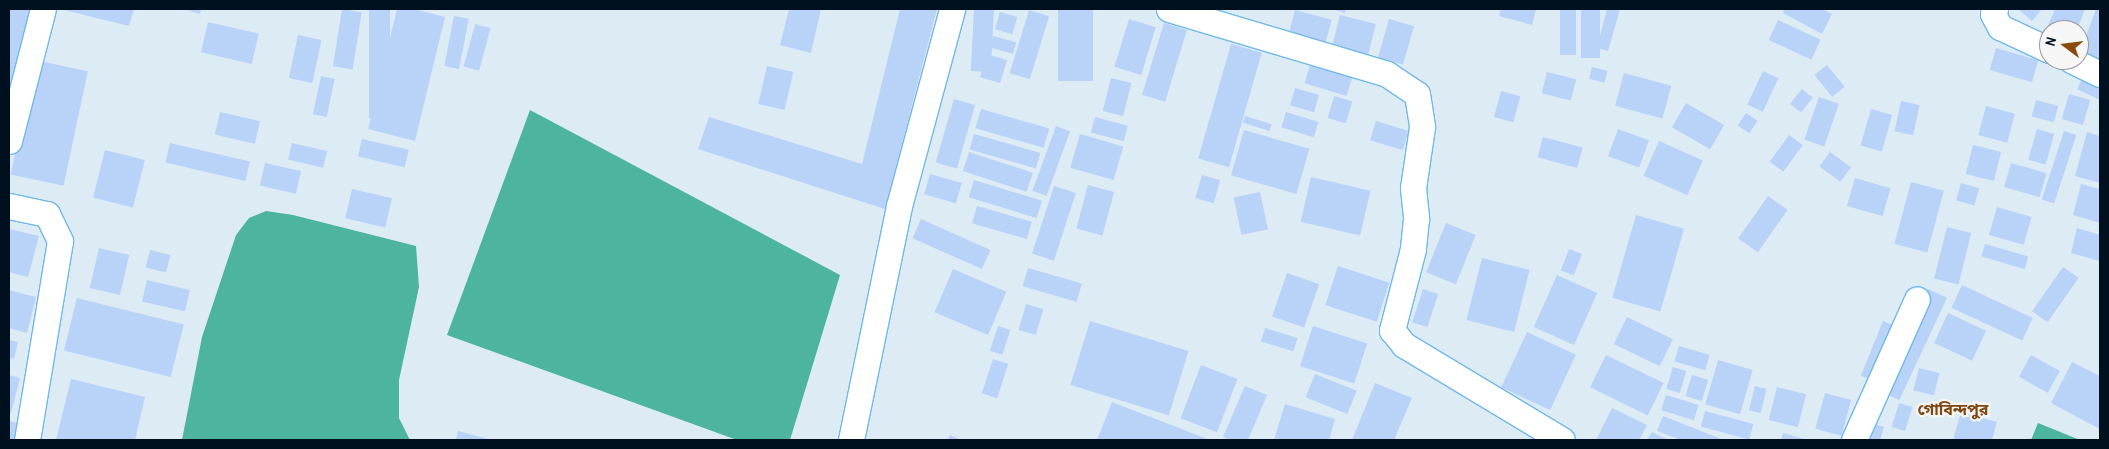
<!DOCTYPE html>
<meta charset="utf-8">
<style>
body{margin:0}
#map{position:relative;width:2109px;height:449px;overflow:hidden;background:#ddebf5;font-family:"Archivo Narrow","Noto Sans Bengali",sans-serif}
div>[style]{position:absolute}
.water>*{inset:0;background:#4cb49f}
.building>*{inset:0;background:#b8d2f8;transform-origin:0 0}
.roads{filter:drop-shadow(1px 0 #6fb9e9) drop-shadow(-1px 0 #6fb9e9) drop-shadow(0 1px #6fb9e9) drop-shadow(0 -1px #6fb9e9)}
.minor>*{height:25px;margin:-12.5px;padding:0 12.5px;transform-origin:12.5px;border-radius:12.5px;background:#fff}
span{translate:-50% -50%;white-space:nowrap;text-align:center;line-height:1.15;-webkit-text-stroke:4.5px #f6f6f6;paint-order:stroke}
.quarter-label{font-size:16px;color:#804712;font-weight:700}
.frame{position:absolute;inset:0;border:10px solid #00101e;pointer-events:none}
.north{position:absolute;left:2039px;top:20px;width:50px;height:50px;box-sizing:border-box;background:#f6f6f6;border:1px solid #949aa0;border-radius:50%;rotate:285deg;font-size:14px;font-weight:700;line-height:20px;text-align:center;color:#00101e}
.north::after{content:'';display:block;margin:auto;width:18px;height:22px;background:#894b0d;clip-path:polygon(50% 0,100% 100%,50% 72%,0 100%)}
</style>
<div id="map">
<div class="water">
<i style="clip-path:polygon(530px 110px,840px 275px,790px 440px,737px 440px,447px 335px)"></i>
<i style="clip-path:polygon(266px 211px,293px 215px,416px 246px,419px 287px,399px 380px,399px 418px,410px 440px,182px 440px,202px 337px,236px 235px,249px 218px)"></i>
<i style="clip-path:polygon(2038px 423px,2080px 440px,2031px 440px)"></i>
</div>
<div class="building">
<i style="clip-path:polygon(9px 9px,32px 9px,9px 104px)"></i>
<i style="clip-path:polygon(60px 9px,134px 9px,129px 26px)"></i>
<i style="clip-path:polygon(183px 9px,201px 9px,200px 14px)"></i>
<i style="left:342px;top:9px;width:20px;height:58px;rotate:9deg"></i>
<i style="left:369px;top:9px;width:21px;height:109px"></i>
<i style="clip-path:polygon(397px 9px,414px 9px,445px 17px,415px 141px,368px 129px)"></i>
<i style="clip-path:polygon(789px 9px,821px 9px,811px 53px,780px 45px)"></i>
<i style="clip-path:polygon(900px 9px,937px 9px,885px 209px,698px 149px,709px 117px,862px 164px)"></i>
<i style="left:974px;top:9px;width:20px;height:62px;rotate:3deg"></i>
<i style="left:1058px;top:9px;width:35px;height:72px"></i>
<i style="clip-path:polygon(1332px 9px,1346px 9px,1345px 13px)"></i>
<i style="clip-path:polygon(1501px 9px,1536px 9px,1532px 25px,1499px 16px)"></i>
<i style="left:1560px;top:9px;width:16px;height:46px"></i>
<i style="left:1581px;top:9px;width:19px;height:49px"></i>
<i style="clip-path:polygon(1607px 9px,1620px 9px,1608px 51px,1597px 48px)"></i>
<i style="clip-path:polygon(1785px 9px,1822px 9px,1832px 14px,1822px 34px,1783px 13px)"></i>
<i style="clip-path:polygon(2018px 9px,2042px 9px,2032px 21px)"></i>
<i style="clip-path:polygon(2055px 9px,2085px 9px,2077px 30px,2049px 30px,2049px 41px,2043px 38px)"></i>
<i style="clip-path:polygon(2096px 9px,2100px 9px,2100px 61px,2080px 53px)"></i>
<i style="left:1029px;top:10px;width:21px;height:66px;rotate:17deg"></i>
<i style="left:1295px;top:10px;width:38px;height:30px;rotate:15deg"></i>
<i style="left:1000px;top:12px;width:18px;height:18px;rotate:16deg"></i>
<i style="left:1340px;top:15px;width:37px;height:37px;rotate:14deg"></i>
<i style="left:454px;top:16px;width:15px;height:51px;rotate:11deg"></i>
<i style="left:1129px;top:19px;width:28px;height:50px;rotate:17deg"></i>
<i style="left:1389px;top:19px;width:26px;height:40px;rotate:16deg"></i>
<i style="left:1778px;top:20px;width:47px;height:22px;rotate:25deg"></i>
<i style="left:208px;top:22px;width:52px;height:31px;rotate:13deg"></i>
<i style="left:1164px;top:23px;width:24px;height:75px;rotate:17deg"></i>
<i style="left:475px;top:24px;width:16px;height:44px;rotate:15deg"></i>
<i style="left:298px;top:35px;width:24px;height:44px;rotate:12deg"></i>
<i style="left:993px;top:36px;width:24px;height:12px;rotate:15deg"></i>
<i style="left:1231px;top:44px;width:32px;height:119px;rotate:16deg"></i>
<i style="left:1996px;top:48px;width:44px;height:23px;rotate:16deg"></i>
<i style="left:987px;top:54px;width:21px;height:24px;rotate:17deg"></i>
<i style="left:35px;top:60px;width:54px;height:117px;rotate:12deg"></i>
<i style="left:1310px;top:65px;width:44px;height:19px;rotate:17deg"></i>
<i style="left:1827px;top:65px;width:28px;height:16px;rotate:51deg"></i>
<i style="left:767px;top:66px;width:27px;height:39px;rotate:13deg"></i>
<i style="left:1592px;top:67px;width:16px;height:12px;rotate:14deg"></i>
<i style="left:1763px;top:71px;width:17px;height:37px;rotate:25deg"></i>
<i style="left:1547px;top:72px;width:30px;height:22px;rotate:14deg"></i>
<i style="left:1624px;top:73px;width:49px;height:34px;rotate:15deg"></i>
<i style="left:321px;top:76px;width:14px;height:39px;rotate:12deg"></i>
<i style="clip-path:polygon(2083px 77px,2100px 86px,2100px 100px,2077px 89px)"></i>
<i style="left:1111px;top:78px;width:21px;height:34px;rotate:14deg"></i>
<i style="left:1295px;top:88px;width:25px;height:18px;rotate:16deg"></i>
<i style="left:1802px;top:89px;width:14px;height:19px;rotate:39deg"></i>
<i style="left:1501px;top:91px;width:20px;height:27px;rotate:15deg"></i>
<i style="left:2069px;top:94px;width:22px;height:26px;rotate:16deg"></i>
<i style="left:1334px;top:96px;width:19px;height:23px;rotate:16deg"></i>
<i style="left:1819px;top:97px;width:21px;height:45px;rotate:19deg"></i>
<i style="left:954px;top:99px;width:22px;height:66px;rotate:16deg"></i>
<i style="left:2036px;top:100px;width:23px;height:17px;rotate:15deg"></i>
<i style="left:1901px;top:101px;width:19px;height:31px;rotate:12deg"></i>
<i style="left:1686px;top:103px;width:44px;height:28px;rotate:30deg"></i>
<i style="left:1986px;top:106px;width:30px;height:30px;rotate:15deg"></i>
<i style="left:981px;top:109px;width:71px;height:20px;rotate:16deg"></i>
<i style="left:1871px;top:109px;width:22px;height:38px;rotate:16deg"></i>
<i style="left:220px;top:112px;width:41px;height:23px;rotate:13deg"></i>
<i style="left:1286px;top:112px;width:34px;height:16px;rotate:17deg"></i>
<i style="left:1746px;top:113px;width:14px;height:15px;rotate:34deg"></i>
<i style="left:1245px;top:116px;width:28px;height:7px;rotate:17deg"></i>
<i style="left:1095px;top:117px;width:34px;height:16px;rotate:15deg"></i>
<i style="left:1376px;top:121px;width:34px;height:20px;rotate:17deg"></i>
<i style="left:1056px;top:126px;width:15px;height:69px;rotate:20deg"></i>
<i style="left:1618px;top:129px;width:33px;height:29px;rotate:20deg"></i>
<i style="left:2037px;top:129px;width:18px;height:32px;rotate:16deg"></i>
<i style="left:1244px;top:130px;width:68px;height:47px;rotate:16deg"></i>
<i style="left:2064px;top:131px;width:13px;height:72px;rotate:18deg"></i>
<i style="clip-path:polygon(2087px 132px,2100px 136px,2100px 183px,2075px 176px)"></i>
<i style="left:974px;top:134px;width:69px;height:16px;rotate:16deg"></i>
<i style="left:1080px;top:134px;width:45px;height:35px;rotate:16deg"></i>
<i style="left:1789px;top:135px;width:17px;height:33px;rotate:36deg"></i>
<i style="left:1543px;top:137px;width:41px;height:21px;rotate:15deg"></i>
<i style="left:362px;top:139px;width:48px;height:18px;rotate:13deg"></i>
<i style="left:1659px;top:141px;width:48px;height:38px;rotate:24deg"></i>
<i style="left:170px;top:143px;width:82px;height:20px;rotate:13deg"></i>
<i style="left:292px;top:143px;width:36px;height:17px;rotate:13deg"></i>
<i style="left:1973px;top:145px;width:29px;height:30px;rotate:14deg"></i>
<i style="left:105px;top:150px;width:41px;height:49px;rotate:14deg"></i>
<i style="left:969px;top:152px;width:67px;height:20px;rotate:18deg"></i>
<i style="left:1830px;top:152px;width:26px;height:18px;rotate:36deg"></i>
<i style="left:265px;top:163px;width:37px;height:23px;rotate:13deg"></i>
<i style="left:2011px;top:163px;width:37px;height:25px;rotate:16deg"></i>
<i style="left:930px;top:174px;width:33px;height:21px;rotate:16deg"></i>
<i style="left:1202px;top:175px;width:19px;height:24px;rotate:16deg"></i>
<i style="left:1311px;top:177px;width:61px;height:46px;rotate:13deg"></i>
<i style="left:1855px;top:178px;width:37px;height:29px;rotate:16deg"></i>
<i style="left:974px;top:180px;width:71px;height:18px;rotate:17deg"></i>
<i style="left:1911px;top:182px;width:34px;height:64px;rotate:15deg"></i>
<i style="left:1961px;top:183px;width:19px;height:18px;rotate:16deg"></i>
<i style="clip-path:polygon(2081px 184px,2100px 189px,2100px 223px,2073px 215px)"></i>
<i style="left:1088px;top:185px;width:27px;height:45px;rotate:15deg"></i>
<i style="left:1054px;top:186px;width:23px;height:71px;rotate:18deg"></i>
<i style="left:352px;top:189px;width:41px;height:30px;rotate:13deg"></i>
<i style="left:1260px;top:192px;width:38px;height:27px;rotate:78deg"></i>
<i style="left:1768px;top:196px;width:24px;height:52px;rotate:35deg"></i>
<i style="left:977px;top:206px;width:57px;height:18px;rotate:16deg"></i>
<i style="left:1997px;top:207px;width:36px;height:29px;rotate:16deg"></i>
<i style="left:1636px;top:215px;width:50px;height:86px;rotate:16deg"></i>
<i style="left:921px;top:219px;width:76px;height:21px;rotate:24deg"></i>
<i style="left:1446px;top:223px;width:32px;height:53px;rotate:22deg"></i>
<i style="left:1947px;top:227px;width:25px;height:53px;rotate:14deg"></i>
<i style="clip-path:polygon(2077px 228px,2100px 235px,2100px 261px,2071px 253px)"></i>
<i style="clip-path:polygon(9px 229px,39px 236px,28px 277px,9px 272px)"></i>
<i style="left:1985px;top:244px;width:45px;height:13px;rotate:16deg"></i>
<i style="left:99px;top:248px;width:31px;height:41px;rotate:13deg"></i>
<i style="left:1569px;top:249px;width:14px;height:23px;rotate:21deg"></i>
<i style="left:150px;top:250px;width:21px;height:18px;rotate:14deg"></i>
<i style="left:1482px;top:258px;width:49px;height:64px;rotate:14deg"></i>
<i style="left:1338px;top:266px;width:54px;height:41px;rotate:18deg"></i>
<i style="left:2063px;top:267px;width:19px;height:54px;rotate:35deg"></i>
<i style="left:1028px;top:268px;width:56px;height:19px;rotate:16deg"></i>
<i style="left:953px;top:269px;width:58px;height:47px;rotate:23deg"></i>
<i style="left:1287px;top:273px;width:34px;height:46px;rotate:19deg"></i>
<i style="left:1557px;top:275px;width:44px;height:57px;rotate:24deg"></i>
<i style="left:147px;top:280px;width:44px;height:22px;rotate:13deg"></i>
<i style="left:1962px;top:285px;width:78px;height:25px;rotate:25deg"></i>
<i style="left:1423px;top:289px;width:16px;height:35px;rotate:18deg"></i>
<i style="left:1928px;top:289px;width:21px;height:113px;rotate:25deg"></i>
<i style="clip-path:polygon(9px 290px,36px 297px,27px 333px,9px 328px)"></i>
<i style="left:77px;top:298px;width:110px;height:54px;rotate:14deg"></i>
<i style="left:1026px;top:304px;width:18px;height:27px;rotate:16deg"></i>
<i style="left:1948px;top:313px;width:42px;height:33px;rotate:25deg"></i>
<i style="left:1627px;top:317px;width:51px;height:30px;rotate:26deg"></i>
<i style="left:1090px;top:321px;width:103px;height:67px;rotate:17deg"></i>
<i style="left:1883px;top:321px;width:16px;height:59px;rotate:22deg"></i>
<i style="left:998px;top:326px;width:13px;height:26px;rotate:18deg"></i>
<i style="left:1313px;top:326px;width:57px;height:42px;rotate:18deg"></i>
<i style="left:1265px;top:328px;width:34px;height:14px;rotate:17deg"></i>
<i style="left:1527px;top:332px;width:54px;height:61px;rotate:25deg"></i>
<i style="clip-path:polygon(9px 340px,18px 342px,14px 359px,9px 358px)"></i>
<i style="left:1679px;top:346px;width:32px;height:16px;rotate:16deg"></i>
<i style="left:1606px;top:355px;width:64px;height:36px;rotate:26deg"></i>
<i style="left:2031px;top:355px;width:33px;height:25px;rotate:29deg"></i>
<i style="left:993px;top:359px;width:16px;height:36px;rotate:18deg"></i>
<i style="left:1718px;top:360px;width:36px;height:46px;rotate:16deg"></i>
<i style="clip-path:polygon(2072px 362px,2100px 376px,2100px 429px,2051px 403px)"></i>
<i style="left:1201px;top:365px;width:39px;height:57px;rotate:21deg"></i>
<i style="left:1673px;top:367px;width:14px;height:23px;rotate:17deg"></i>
<i style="left:1919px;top:368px;width:21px;height:23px;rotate:14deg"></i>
<i style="left:1315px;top:374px;width:45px;height:25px;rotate:22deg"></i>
<i style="clip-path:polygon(9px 375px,20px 378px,11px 413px,9px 413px)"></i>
<i style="left:1692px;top:375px;width:17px;height:22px;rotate:17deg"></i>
<i style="clip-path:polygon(71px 379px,145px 397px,135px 440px,56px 440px)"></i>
<i style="clip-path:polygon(1375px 383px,1412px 398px,1394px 440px,1352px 440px)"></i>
<i style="clip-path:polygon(1245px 386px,1267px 395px,1248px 440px,1230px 440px,1223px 437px)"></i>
<i style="left:1755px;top:386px;width:12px;height:25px;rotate:14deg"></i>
<i style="left:1777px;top:387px;width:30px;height:34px;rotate:14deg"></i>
<i style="left:1825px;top:393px;width:27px;height:37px;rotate:15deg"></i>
<i style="left:1666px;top:395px;width:34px;height:16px;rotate:17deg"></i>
<i style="clip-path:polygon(1112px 402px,1210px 440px,1097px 440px)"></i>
<i style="left:1899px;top:403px;width:14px;height:25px;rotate:17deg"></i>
<i style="clip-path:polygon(1285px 404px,1335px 419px,1329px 440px,1274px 440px)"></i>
<i style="clip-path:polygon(1612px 408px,1647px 425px,1639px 440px,1596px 440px)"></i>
<i style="left:1705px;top:411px;width:50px;height:16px;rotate:15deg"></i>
<i style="clip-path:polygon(1961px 412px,1997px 422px,1992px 440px,1953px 440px)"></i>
<i style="clip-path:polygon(1663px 416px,1724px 440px,1681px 440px,1657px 431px)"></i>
<i style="clip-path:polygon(9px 421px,20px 424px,16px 440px,9px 440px)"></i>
<i style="clip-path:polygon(1867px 422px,1884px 427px,1880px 440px,1862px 440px)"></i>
<i style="clip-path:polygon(458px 431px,492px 440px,456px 440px)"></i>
<i style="clip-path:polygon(1652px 432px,1668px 440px,1647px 440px)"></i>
<i style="clip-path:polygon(1783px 433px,1807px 440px,1781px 440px)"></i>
<i style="clip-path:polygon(950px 435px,961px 440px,947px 440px)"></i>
</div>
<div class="roads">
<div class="minor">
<i style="left:1169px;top:9px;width:227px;rotate:16.6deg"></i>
<i style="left:1387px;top:74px;width:36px;rotate:34deg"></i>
<i style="left:1417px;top:94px;width:33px;rotate:81deg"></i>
<i style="left:1422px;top:127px;width:62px;rotate:98.4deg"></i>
<i style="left:1413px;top:188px;width:31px;rotate:84deg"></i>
<i style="left:1416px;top:219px;width:30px;rotate:96deg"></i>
<i style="left:1413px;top:249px;width:84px;rotate:104.5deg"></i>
<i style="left:1392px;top:330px;width:19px;rotate:51deg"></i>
<i style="left:1404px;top:345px;width:184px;rotate:31deg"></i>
<i style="left:1995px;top:9px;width:5px;rotate:112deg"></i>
<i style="left:1993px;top:14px;width:15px;rotate:62deg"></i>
<i style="left:2000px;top:27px;width:54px;rotate:25.1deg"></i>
<i style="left:2071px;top:60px;width:32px;rotate:26deg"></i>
<i style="left:9px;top:141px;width:136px;rotate:-75.6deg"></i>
<i style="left:9px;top:206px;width:39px;rotate:12deg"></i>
<i style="left:47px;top:214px;width:30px;rotate:64deg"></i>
<i style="left:60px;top:241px;width:202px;rotate:99.4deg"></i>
<i style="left:851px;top:440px;width:239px;rotate:-78.4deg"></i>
<i style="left:899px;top:206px;width:204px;rotate:-74.9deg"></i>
<i style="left:1854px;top:440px;width:154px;rotate:-65.9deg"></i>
</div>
</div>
<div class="quarter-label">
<span style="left:1953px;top:409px">গোবিন্দপুর</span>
</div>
<div class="frame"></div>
<div class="north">N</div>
</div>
